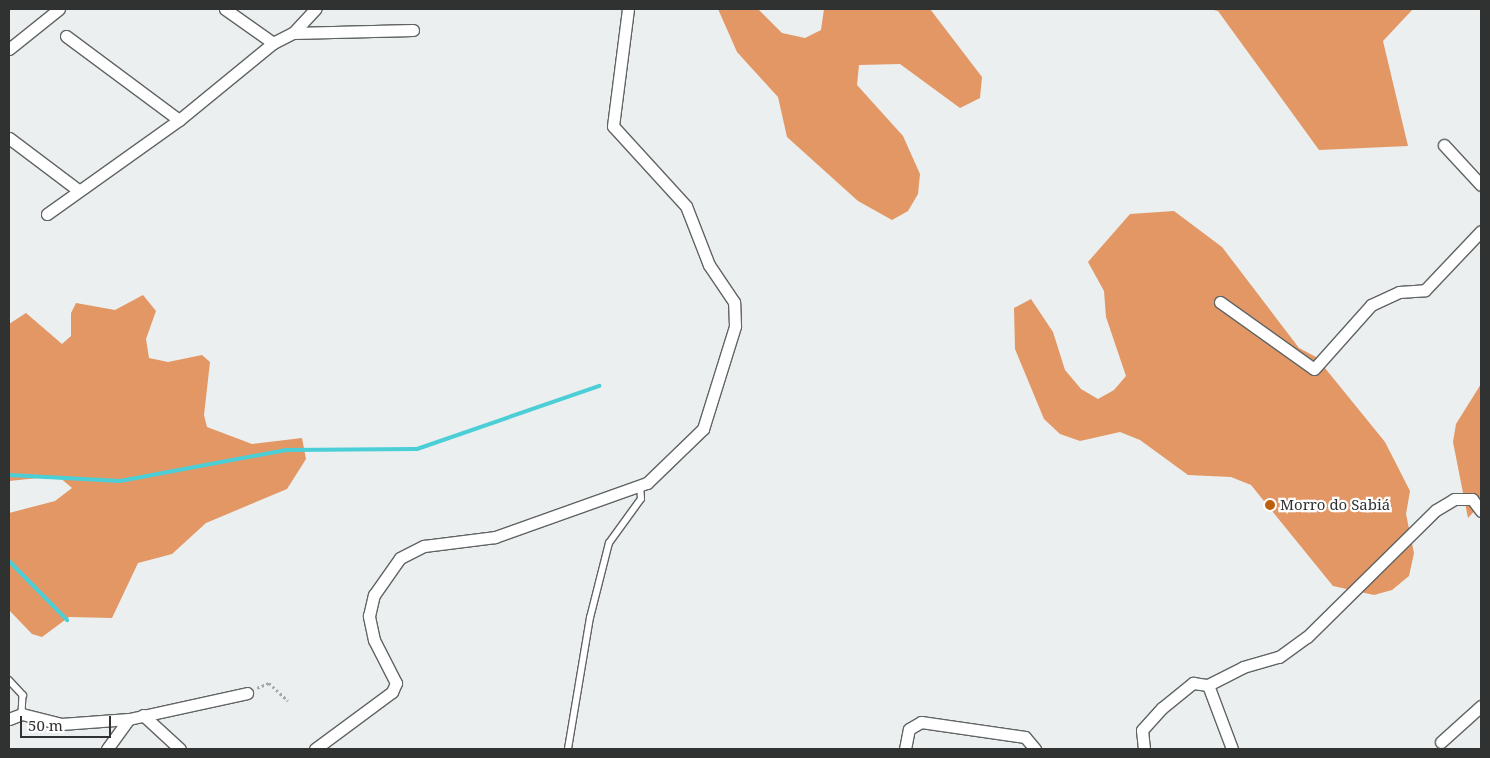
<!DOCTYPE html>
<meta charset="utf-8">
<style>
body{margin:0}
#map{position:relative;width:1490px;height:758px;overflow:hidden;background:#ebefef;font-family:"Noto Serif",serif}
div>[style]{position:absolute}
.forest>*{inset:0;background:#e29764}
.stream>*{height:4px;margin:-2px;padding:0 2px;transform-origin:2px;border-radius:2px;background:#4bced6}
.path>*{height:2.5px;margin-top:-1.25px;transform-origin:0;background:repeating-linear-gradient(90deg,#a6a9a9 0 2.5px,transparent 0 5px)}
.roads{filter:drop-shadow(1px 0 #616464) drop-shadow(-1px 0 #616464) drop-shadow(0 1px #616464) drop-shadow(0 -1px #616464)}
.service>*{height:5.5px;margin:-2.75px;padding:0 2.75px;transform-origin:2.75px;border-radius:2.75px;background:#fff}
.minor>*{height:11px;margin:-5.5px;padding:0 5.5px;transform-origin:5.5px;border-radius:5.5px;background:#fff}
.dots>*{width:14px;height:14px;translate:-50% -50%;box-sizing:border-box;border:2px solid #fff;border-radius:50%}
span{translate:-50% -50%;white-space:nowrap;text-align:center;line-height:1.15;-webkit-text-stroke:4.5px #fff;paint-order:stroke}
.poi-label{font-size:15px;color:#303131}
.left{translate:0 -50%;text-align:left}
.frame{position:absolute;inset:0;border:10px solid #303131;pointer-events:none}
.scale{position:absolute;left:20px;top:716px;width:91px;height:22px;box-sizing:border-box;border:2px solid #303131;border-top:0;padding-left:6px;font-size:15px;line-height:18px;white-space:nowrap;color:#303131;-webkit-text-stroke:4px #fff;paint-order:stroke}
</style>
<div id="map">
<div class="forest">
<i style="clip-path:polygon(718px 9px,758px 9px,782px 33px,805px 38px,821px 30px,824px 9px,930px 9px,982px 77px,980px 98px,960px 108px,900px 64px,859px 65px,857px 85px,903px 136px,920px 174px,918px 194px,908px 211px,892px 220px,858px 201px,787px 137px,778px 97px,737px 52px)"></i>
<i style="clip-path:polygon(1209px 9px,1413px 9px,1383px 41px,1408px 146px,1319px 150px,1218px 11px)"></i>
<i style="clip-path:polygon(1174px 211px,1222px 247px,1299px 348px,1316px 357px,1385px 442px,1410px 491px,1406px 514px,1414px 553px,1409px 576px,1392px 590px,1374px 595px,1333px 586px,1251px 485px,1231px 477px,1188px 475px,1140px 440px,1120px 432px,1080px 441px,1060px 434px,1044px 419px,1015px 349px,1014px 308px,1031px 299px,1053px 332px,1065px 370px,1081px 389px,1098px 399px,1114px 390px,1126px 376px,1106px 317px,1104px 291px,1088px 262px,1130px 214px)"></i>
<i style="clip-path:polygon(143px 295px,156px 311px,146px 339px,149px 358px,168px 362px,202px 355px,210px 362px,204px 415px,207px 427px,252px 444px,302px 438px,306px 459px,287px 489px,206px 523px,172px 554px,138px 563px,112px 618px,69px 617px,42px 637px,32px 634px,9px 610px,9px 513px,55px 501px,72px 488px,58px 476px,9px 481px,9px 324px,26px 313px,62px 344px,71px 336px,71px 313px,76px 303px,115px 310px)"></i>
<i style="clip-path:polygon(1481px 384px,1481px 504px,1468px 518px,1453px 442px,1456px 424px)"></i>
</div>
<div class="stream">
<i style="left:9px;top:475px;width:111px;rotate:3.1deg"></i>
<i style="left:120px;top:481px;width:169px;rotate:-10.6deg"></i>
<i style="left:286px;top:450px;width:131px;rotate:-0.4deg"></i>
<i style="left:417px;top:449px;width:193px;rotate:-19.1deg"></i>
<i style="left:9px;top:561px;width:83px;rotate:45.5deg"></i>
</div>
<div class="path">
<i style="left:257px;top:688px;width:13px;rotate:-23deg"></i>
<i style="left:269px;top:683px;width:26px;rotate:43deg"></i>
</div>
<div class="roads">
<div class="service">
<i style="left:9px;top:680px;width:21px;rotate:47deg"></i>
<i style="left:23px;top:695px;width:19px;rotate:93deg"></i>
<i style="left:568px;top:749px;width:133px;rotate:-80.5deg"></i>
<i style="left:590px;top:618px;width:77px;rotate:-75.8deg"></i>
<i style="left:609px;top:543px;width:54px;rotate:-54deg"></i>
<i style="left:641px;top:499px;width:14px;rotate:-94deg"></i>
</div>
<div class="minor">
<i style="left:225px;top:9px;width:59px;rotate:35.3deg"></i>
<i style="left:293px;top:33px;width:120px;rotate:-1.4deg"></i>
<i style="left:66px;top:36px;width:141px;rotate:36.6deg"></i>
<i style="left:9px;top:49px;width:64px;rotate:-38.7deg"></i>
<i style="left:9px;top:138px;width:86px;rotate:37deg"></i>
<i style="left:1444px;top:145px;width:54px;rotate:47.2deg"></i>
<i style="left:47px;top:214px;width:162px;rotate:-35.5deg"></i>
<i style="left:179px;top:120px;width:122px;rotate:-39.3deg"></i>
<i style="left:273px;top:43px;width:22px;rotate:-27deg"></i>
<i style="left:293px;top:33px;width:33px;rotate:-47deg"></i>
<i style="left:1220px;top:302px;width:115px;rotate:35.5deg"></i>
<i style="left:1314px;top:369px;width:86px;rotate:-48.3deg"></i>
<i style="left:1371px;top:305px;width:31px;rotate:-25deg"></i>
<i style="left:1399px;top:292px;width:26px;rotate:-4deg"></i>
<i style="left:1425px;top:290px;width:81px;rotate:-46.5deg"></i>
<i style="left:1208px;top:685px;width:39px;rotate:-27deg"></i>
<i style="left:1243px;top:667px;width:37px;rotate:-16deg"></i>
<i style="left:1279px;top:657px;width:34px;rotate:-36deg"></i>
<i style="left:1307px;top:637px;width:181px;rotate:-44.6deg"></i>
<i style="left:1436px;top:510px;width:21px;rotate:-31deg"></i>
<i style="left:1454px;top:499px;width:18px"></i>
<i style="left:1472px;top:499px;width:15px;rotate:53deg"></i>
<i style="left:1208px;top:685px;width:68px;rotate:69.4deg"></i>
<i style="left:143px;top:715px;width:50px;rotate:42.6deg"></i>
<i style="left:9px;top:719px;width:14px;rotate:-21deg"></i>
<i style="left:22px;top:714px;width:40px;rotate:14.4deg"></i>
<i style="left:61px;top:724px;width:68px;rotate:-4.2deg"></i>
<i style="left:129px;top:719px;width:121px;rotate:-12.4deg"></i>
<i style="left:1441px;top:742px;width:54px;rotate:-42deg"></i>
<i style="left:107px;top:749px;width:37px;rotate:-54deg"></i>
<i style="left:315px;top:749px;width:96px;rotate:-36.5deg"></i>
<i style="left:392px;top:692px;width:10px;rotate:-66deg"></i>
<i style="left:396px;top:683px;width:48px;rotate:-117.1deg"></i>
<i style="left:374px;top:640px;width:25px;rotate:-102deg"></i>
<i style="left:369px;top:616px;width:22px;rotate:-77deg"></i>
<i style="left:374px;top:595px;width:45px;rotate:-54.9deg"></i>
<i style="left:400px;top:558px;width:27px;rotate:-27deg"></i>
<i style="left:424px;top:546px;width:72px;rotate:-7.2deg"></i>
<i style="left:495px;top:537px;width:161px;rotate:-19.6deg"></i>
<i style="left:647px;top:483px;width:78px;rotate:-44deg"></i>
<i style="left:703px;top:429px;width:108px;rotate:-72.7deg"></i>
<i style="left:735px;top:326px;width:24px;rotate:-92deg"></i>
<i style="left:734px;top:302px;width:45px;rotate:-124deg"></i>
<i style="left:709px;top:265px;width:63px;rotate:-111.3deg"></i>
<i style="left:686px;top:206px;width:108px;rotate:-132.4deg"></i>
<i style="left:613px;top:126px;width:118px;rotate:-82.7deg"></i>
<i style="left:905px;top:749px;width:20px;rotate:-79deg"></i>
<i style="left:909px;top:729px;width:14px;rotate:-30deg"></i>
<i style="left:921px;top:722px;width:105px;rotate:8.2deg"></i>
<i style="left:1025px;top:737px;width:16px;rotate:50deg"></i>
<i style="left:1144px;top:749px;width:19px;rotate:-96deg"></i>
<i style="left:1142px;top:730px;width:30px;rotate:-48deg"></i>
<i style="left:1162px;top:708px;width:40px;rotate:-39deg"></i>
<i style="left:1193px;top:683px;width:15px;rotate:8deg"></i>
</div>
</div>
<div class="dots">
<i style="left:1270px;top:505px;background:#bc600b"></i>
</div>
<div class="poi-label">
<span class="left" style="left:1280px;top:505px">Morro do Sabiá</span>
</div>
<div class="frame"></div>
<div class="scale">50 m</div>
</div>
